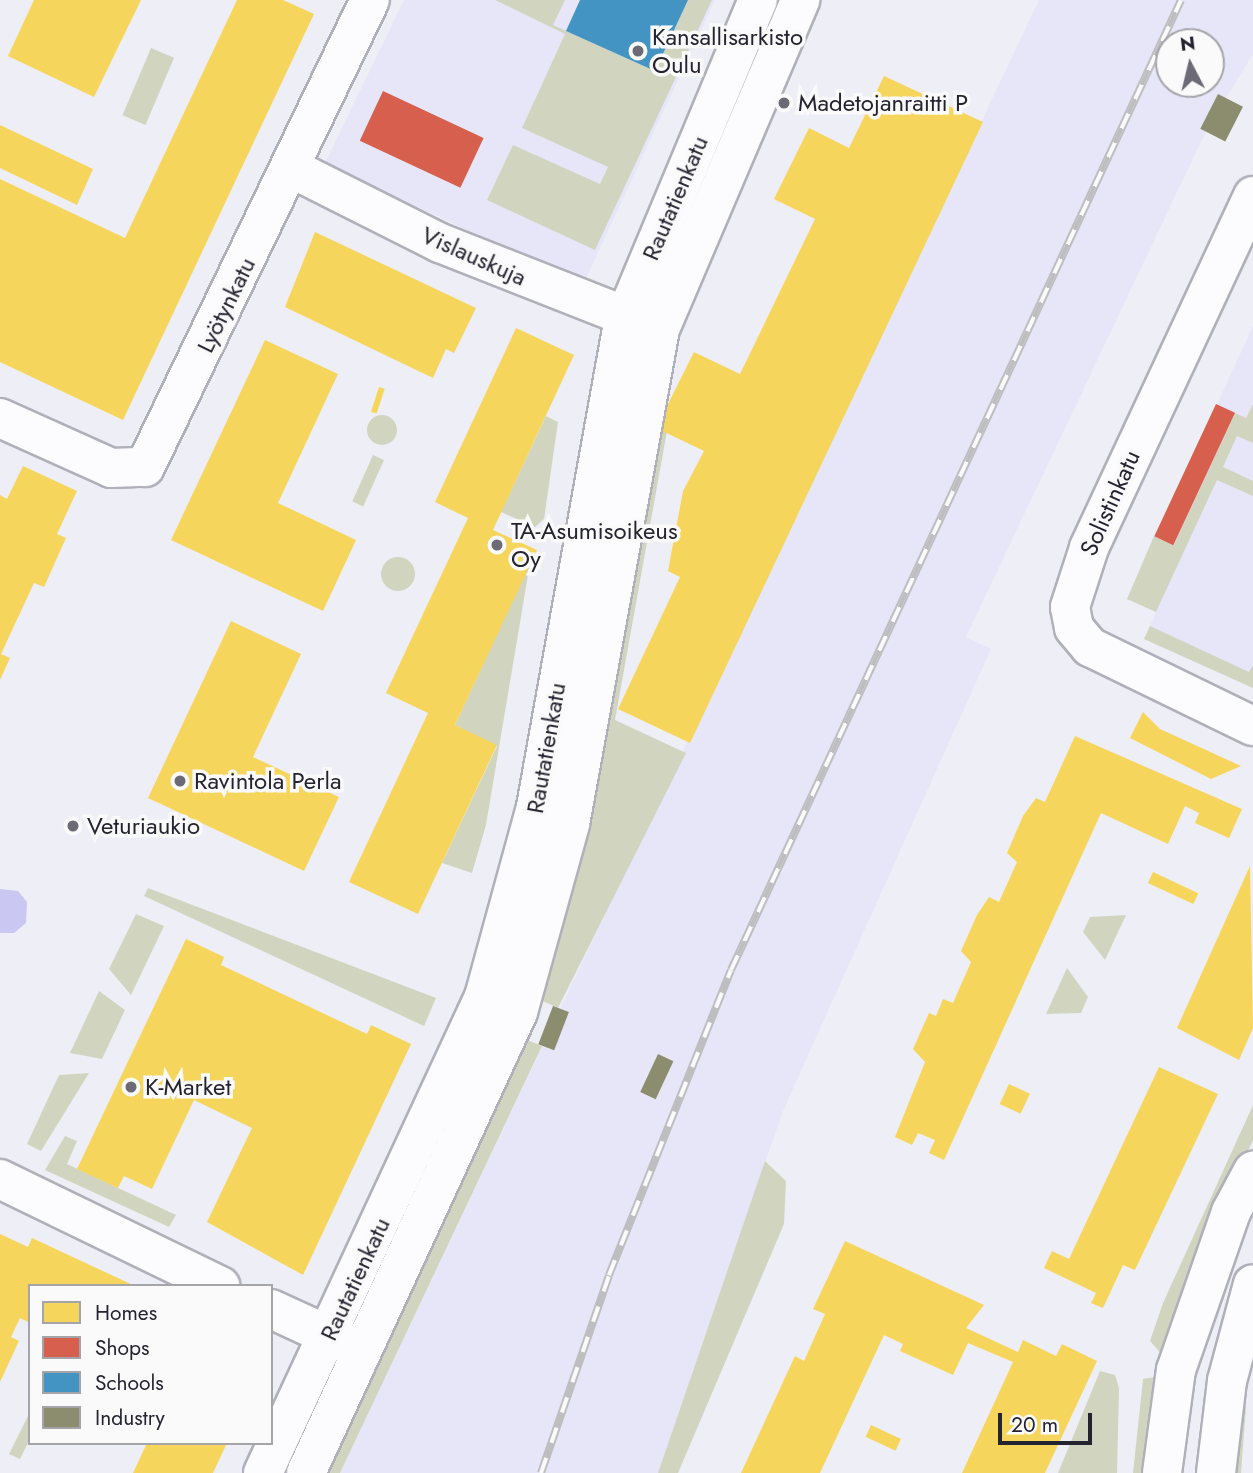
<!DOCTYPE html>
<meta charset="utf-8">
<style>
body{margin:0}
#map{position:relative;width:1253px;height:1473px;overflow:hidden;background:#eeeef6;font-family:Jost,sans-serif}
div>[style]{position:absolute}
.built>*{inset:0;background:#e7e6f8}
.green>*{inset:0;background:#d1d5c0;transform-origin:0 0}
.round{border-radius:50%}
.water>*{inset:0;background:#cac8f2}
.homes>*{inset:0;background:#f6d55c;transform-origin:0 0}
.shops>*{inset:0;background:#d6604d;transform-origin:0 0}
.schools>*{inset:0;background:#4393c3}
.industry>*{inset:0;background:#8c8c6e;transform-origin:0 0}
.roads{filter:drop-shadow(2px 0 #b0b0ba) drop-shadow(-2px 0 #b0b0ba) drop-shadow(0 2px #b0b0ba) drop-shadow(0 -2px #b0b0ba)}
.minor>*{height:38px;margin:-19px;padding:0 19px;transform-origin:19px;border-radius:19px;background:#fcfcfe}
.major>*{height:38px;margin:-19px;padding:0 19px;transform-origin:19px;border-radius:19px;background:#fcfcfe}
.rail>*{height:8px;margin-top:-4px;transform-origin:0;background:repeating-linear-gradient(90deg,#fafafa 0 16px,#bebec0 0 32px);box-sizing:border-box;border-block:2px solid #bebec0}
.dots>*{width:19px;height:19px;translate:-50% -50%;box-sizing:border-box;border:4px solid #fafafa;border-radius:50%}
span{translate:-50% -50%;white-space:nowrap;text-align:center;line-height:1.15;-webkit-text-stroke:7px #fafafa;paint-order:stroke}
.poi-label{font-size:24px;color:#242330}
.left{translate:0 -50%;text-align:left}
.street-label{font-size:24px;color:#242330}
.legend{position:absolute;left:28px;top:1284px;width:245px;height:161px;box-sizing:border-box;background:#fafafa;border:2px solid #a4a4a9;margin:0;padding:9px 12px;list-style:none;font-size:21px;color:#242330}
.legend li{display:flex;align-items:center;gap:14px;height:35px}
.legend b{width:35px;border:2px solid #a4a4a9}
.north{position:absolute;left:1155px;top:28px;width:70px;height:70px;box-sizing:border-box;background:#fafafa;border:2px solid #a4a4a9;border-radius:50%;rotate:353deg;font-size:19px;font-weight:700;line-height:28px;text-align:center;color:#242330}
.north::after{content:'';display:block;margin:auto;width:24px;height:32px;background:#6b6a75;clip-path:polygon(50% 0,100% 100%,50% 72%,0 100%)}
.scale{position:absolute;left:998px;top:1413px;width:94px;height:32px;box-sizing:border-box;border:4px solid #242330;border-top:0;padding-left:9px;font-size:21px;line-height:24px;white-space:nowrap;color:#242330;-webkit-text-stroke:5px #fafafa;paint-order:stroke}
</style>
<div id="map">
<div class="built">
<i style="clip-path:polygon(404px 0,715px 0,583px 285px,325px 163px)"></i>
<i style="clip-path:polygon(evenodd,1039px 0,1253px 0,1253px 54px,1206px 131px,966px 637px,991px 649px,783px 1111px,658px 1473px,340px 1473px,1039px 0,1169px 42px,1211px 42px,1211px 84px,1169px 84px,1169px 42px)"></i>
<i style="clip-path:polygon(1253px 326px,1253px 688px,1144px 639px,1156px 612px,1127px 599px)"></i>
</div>
<div class="green">
<i style="clip-path:polygon(495px 0,565px 0,553px 25px,655px 71px,688px 0,712px 0,595px 250px,487px 200px,513px 145px,600px 184px,608px 167px,522px 128px,565px 34px)"></i>
<i style="left:151px;top:48px;width:25px;height:73px;rotate:23deg"></i>
<i style="clip-path:polygon(1253px 404px,1253px 443px,1237px 436px,1223px 467px,1253px 481px,1253px 496px,1217px 480px,1156px 612px,1127px 599px,1154px 536px,1174px 545px,1235px 413px,1246px 418px)"></i>
<i class="round" style="left:367px;top:415px;width:30px;height:30px"></i>
<i style="clip-path:polygon(546px 416px,558px 422px,544px 519px,535px 527px,501px 512px)"></i>
<i style="clip-path:polygon(656px 418px,669px 420px,615px 720px,686px 753px,558px 1008px,536px 998px)"></i>
<i style="left:373px;top:455px;width:12px;height:51px;rotate:24deg"></i>
<i class="round" style="left:381px;top:557px;width:34px;height:34px"></i>
<i style="clip-path:polygon(530px 563px,486px 825px,472px 873px,442px 863px,497px 746px,455px 725px)"></i>
<i style="clip-path:polygon(1150px 626px,1249px 672px,1253px 665px,1253px 688px,1144px 639px)"></i>
<i style="clip-path:polygon(148px 888px,436px 998px,424px 1026px,144px 896px)"></i>
<i style="clip-path:polygon(136px 914px,164px 926px,131px 995px,109px 969px)"></i>
<i style="clip-path:polygon(1126px 915px,1105px 960px,1083px 932px,1090px 917px)"></i>
<i style="clip-path:polygon(1067px 968px,1088px 997px,1081px 1013px,1046px 1014px)"></i>
<i style="clip-path:polygon(99px 991px,125px 1010px,102px 1059px,70px 1053px)"></i>
<i style="clip-path:polygon(520px 1037px,542px 1046px,340px 1473px,317px 1473px)"></i>
<i style="clip-path:polygon(89px 1073px,41px 1151px,27px 1144px,59px 1075px)"></i>
<i style="clip-path:polygon(1253px 1105px,1253px 1140px,1202px 1249px,1165px 1358px,1150px 1341px,1163px 1303px)"></i>
<i style="clip-path:polygon(65px 1136px,77px 1141px,67px 1164px,176px 1215px,169px 1227px,45px 1170px)"></i>
<i style="clip-path:polygon(765px 1161px,786px 1181px,784px 1224px,678px 1473px,658px 1473px)"></i>
<i style="clip-path:polygon(1100px 1371px,1115px 1375px,1119px 1388px,1117px 1473px,1058px 1473px)"></i>
<i style="clip-path:polygon(1160px 1376px,1148px 1473px,1133px 1473px,1143px 1379px)"></i>
<i style="clip-path:polygon(1235px 1403px,1246px 1407px,1241px 1473px,1228px 1473px)"></i>
<i style="clip-path:polygon(30px 1412px,30px 1439px,20px 1459px,9px 1454px)"></i>
</div>
<div class="water">
<i style="clip-path:polygon(0 889px,18px 891px,27px 902px,26px 923px,14px 933px,0 933px)"></i>
</div>
<div class="homes">
<i style="clip-path:polygon(34px 0,141px 0,94px 97px,8px 56px)"></i>
<i style="clip-path:polygon(237px 0,283px 0,314px 14px,123px 420px,0 362px,0 179px,125px 238px)"></i>
<i style="clip-path:polygon(884px 76px,983px 122px,690px 743px,618px 709px,680px 577px,668px 571px,683px 491px,704px 451px,656px 428px,694px 352px,740px 374px,815px 219px,774px 199px,809px 128px,849px 148px)"></i>
<i style="clip-path:polygon(0 125px,93px 169px,77px 205px,0 168px)"></i>
<i style="clip-path:polygon(315px 232px,476px 308px,454px 353px,446px 349px,433px 378px,285px 307px)"></i>
<i style="clip-path:polygon(516px 328px,574px 355px,493px 530px,537px 550px,455px 725px,497px 745px,418px 914px,349px 882px,428px 713px,386px 693px,468px 518px,435px 502px)"></i>
<i style="clip-path:polygon(265px 340px,338px 374px,278px 503px,356px 540px,323px 611px,171px 540px)"></i>
<i style="left:379px;top:387px;width:6px;height:26px;rotate:18deg"></i>
<i style="clip-path:polygon(23px 466px,77px 491px,57px 534px,66px 538px,44px 587px,34px 583px,1px 654px,10px 658px,0 680px,0 495px,7px 499px)"></i>
<i style="clip-path:polygon(231px 621px,301px 654px,253px 757px,339px 797px,304px 871px,148px 798px)"></i>
<i style="clip-path:polygon(1143px 712px,1160px 729px,1241px 766px,1211px 779px,1130px 738px)"></i>
<i style="clip-path:polygon(1075px 736px,1242px 809px,1229px 838px,1195px 823px,1199px 813px,1185px 806px,1168px 844px,1101px 813px,944px 1160px,929px 1153px,935px 1140px,918px 1133px,912px 1145px,895px 1137px,925px 1062px,913px 1049px,929px 1013px,936px 1016px,943px 999px,953px 1003px,971px 962px,961px 951px,977px 915px,989px 897px,999px 902px,1017px 862px,1007px 853px,1023px 816px,1036px 798px,1045px 802px)"></i>
<i style="clip-path:polygon(1250px 866px,1253px 1028px,1239px 1060px,1177px 1028px)"></i>
<i style="left:1153px;top:872px;width:50px;height:12px;rotate:25deg"></i>
<i style="clip-path:polygon(186px 939px,224px 957px,221px 965px,367px 1034px,371px 1025px,411px 1044px,303px 1275px,207px 1222px,252px 1128px,194px 1100px,152px 1189px,124px 1176px,118px 1188px,77px 1169px)"></i>
<i style="clip-path:polygon(1159px 1067px,1218px 1094px,1135px 1270px,1123px 1265px,1103px 1308px,1091px 1303px,1096px 1293px,1044px 1268px,1052px 1251px,1069px 1259px)"></i>
<i style="left:1009px;top:1084px;width:23px;height:22px;rotate:25deg"></i>
<i style="clip-path:polygon(0 1234px,28px 1247px,32px 1238px,135px 1286px,30px 1286px,30px 1323px,20px 1318px,11px 1337px,19px 1341px,0 1382px)"></i>
<i style="clip-path:polygon(845px 1241px,984px 1305px,966px 1328px,1018px 1352px,1023px 1340px,1056px 1356px,1062px 1344px,1097px 1361px,1045px 1473px,962px 1473px,1013px 1362px,968px 1343px,953px 1375px,900px 1351px,903px 1344px,884px 1335px,820px 1473px,741px 1473px,795px 1356px,804px 1361px,825px 1314px,813px 1309px)"></i>
<i style="left:871px;top:1425px;width:33px;height:13px;rotate:25deg"></i>
<i style="clip-path:polygon(147px 1443px,227px 1443px,213px 1473px,133px 1473px)"></i>
</div>
<div class="shops">
<i style="left:383px;top:91px;width:111px;height:55px;rotate:25deg"></i>
<i style="left:1216px;top:404px;width:21px;height:146px;rotate:25deg"></i>
</div>
<div class="schools">
<i style="clip-path:polygon(580px 0,688px 0,655px 71px,566px 31px)"></i>
</div>
<div class="industry">
<i style="left:1218px;top:94px;width:28px;height:39px;rotate:27deg"></i>
<i style="left:553px;top:1006px;width:17px;height:41px;rotate:21deg"></i>
<i style="left:658px;top:1054px;width:17px;height:42px;rotate:25deg"></i>
</div>
<div class="roads">
<div class="minor">
<i style="left:293px;top:169px;width:165px;rotate:26.7deg"></i>
<i style="left:440px;top:243px;width:232px;rotate:21.5deg"></i>
<i style="left:1253px;top:196px;width:388px;rotate:115deg"></i>
<i style="left:1089px;top:548px;width:62px;rotate:107.9deg"></i>
<i style="left:1070px;top:607px;width:21px;rotate:79deg"></i>
<i style="left:1074px;top:628px;width:25px;rotate:50deg"></i>
<i style="left:1090px;top:647px;width:181px;rotate:25.9deg"></i>
<i style="left:0;top:418px;width:122px;rotate:24.2deg"></i>
<i style="left:111px;top:468px;width:34px;rotate:-2deg"></i>
<i style="left:145px;top:467px;width:518px;rotate:-64.28deg"></i>
<i style="left:0;top:1179px;width:245px;rotate:25.9deg"></i>
<i style="left:271px;top:1309px;width:96px;rotate:24.7deg"></i>
<i style="left:1162px;top:1473px;width:104px;rotate:-82.3deg"></i>
<i style="left:1176px;top:1370px;width:167px;rotate:-70.8deg"></i>
<i style="left:1231px;top:1212px;width:47px;rotate:-61.8deg"></i>
<i style="left:1216px;top:1473px;width:93px;rotate:-83.2deg"></i>
<i style="left:1227px;top:1381px;width:100px;rotate:-75deg"></i>
</div>
<div class="major">
<i style="left:263px;top:1473px;width:525px;rotate:-65.1deg"></i>
<i style="left:484px;top:997px;width:197px;rotate:-74.7deg"></i>
<i style="left:536px;top:807px;width:495px;rotate:-79.8deg"></i>
<i style="left:624px;top:320px;width:347px;rotate:-67.3deg"></i>
<i style="left:306px;top:1473px;width:507px;rotate:-65.3deg"></i>
<i style="left:518px;top:1012px;width:195px;rotate:-74.5deg"></i>
<i style="left:570px;top:824px;width:503px;rotate:-79.7deg"></i>
<i style="left:660px;top:329px;width:358px;rotate:-66.9deg"></i>
</div>
</div>
<div class="rail">
<i style="left:541px;top:1473px;width:209px;rotate:-71deg"></i>
<i style="left:609px;top:1275px;width:328px;rotate:-68.2deg"></i>
<i style="left:731px;top:970px;width:1069px;rotate:-65.11deg"></i>
</div>
<div class="dots">
<i style="left:638px;top:51px;background:#6b6a75"></i>
<i style="left:784px;top:103px;background:#6b6a75"></i>
<i style="left:497px;top:545px;background:#6b6a75"></i>
<i style="left:180px;top:781px;background:#6b6a75"></i>
<i style="left:73px;top:826px;background:#6b6a75"></i>
<i style="left:131px;top:1087px;background:#6b6a75"></i>
</div>
<div class="poi-label">
<span class="left" style="left:652px;top:51px">Kansallisarkisto<br>Oulu</span>
<span class="left" style="left:798px;top:103px">Madetojanraitti P</span>
<span class="left" style="left:511px;top:545px">TA-Asumisoikeus<br>Oy</span>
<span class="left" style="left:194px;top:781px">Ravintola Perla</span>
<span class="left" style="left:87px;top:826px">Veturiaukio</span>
<span class="left" style="left:145px;top:1087px">K-Market</span>
</div>
<div class="street-label">
<span style="left:675px;top:198px;rotate:-67deg">Rautatienkatu</span>
<span style="left:474px;top:256px;rotate:24deg">Vislauskuja</span>
<span style="left:226px;top:305px;rotate:-64deg">Lyötynkatu</span>
<span style="left:1110px;top:503px;rotate:-66deg">Solistinkatu</span>
<span style="left:546px;top:748px;rotate:-80deg">Rautatienkatu</span>
<span style="left:355px;top:1279px;rotate:-65deg">Rautatienkatu</span>
</div>
<ul class="legend">
<li><b style="height:19px;background:#f6d55c"></b>Homes</li>
<li><b style="height:19px;background:#d6604d"></b>Shops</li>
<li><b style="height:19px;background:#4393c3"></b>Schools</li>
<li><b style="height:19px;background:#8c8c6e"></b>Industry</li>
</ul>
<div class="north">N</div>
<div class="scale">20 m</div>
</div>
